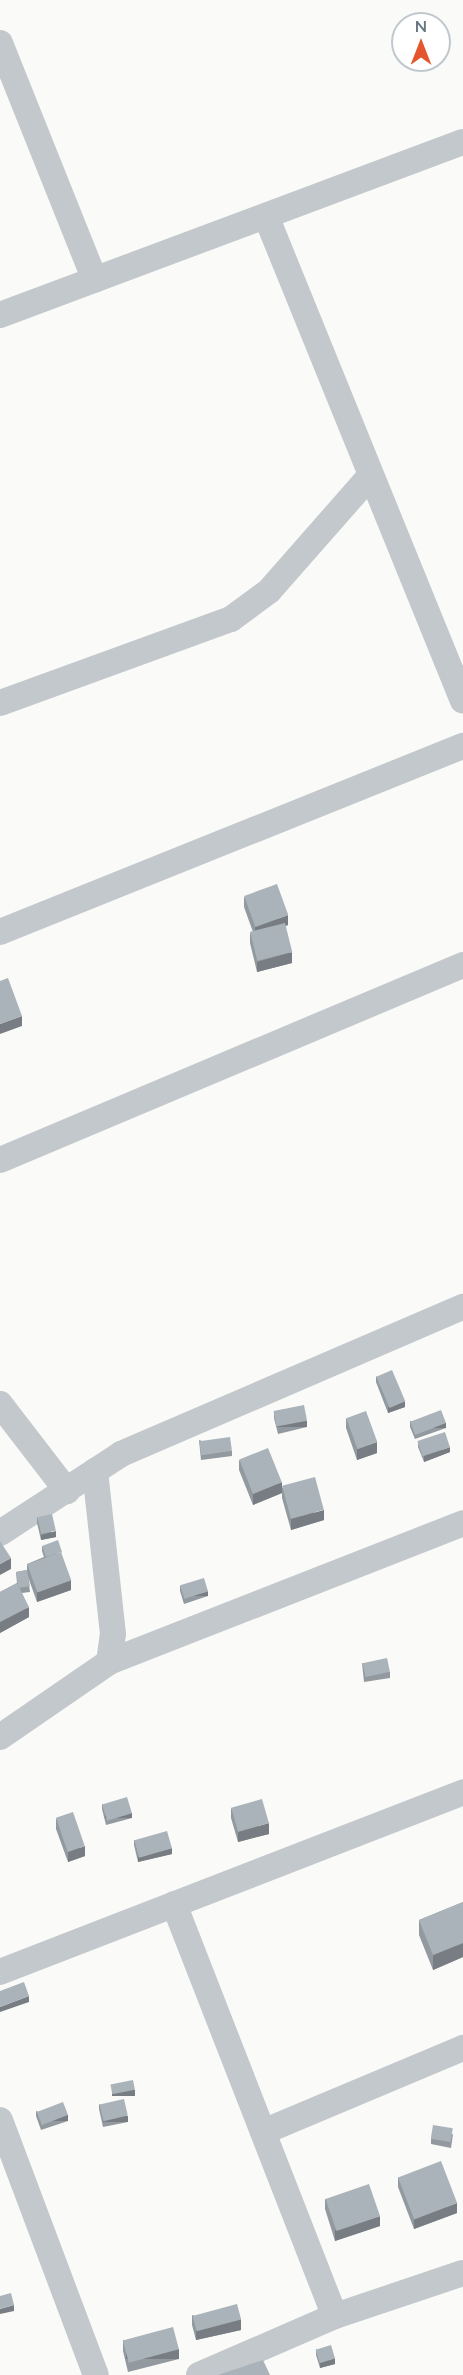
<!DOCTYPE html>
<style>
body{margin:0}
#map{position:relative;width:463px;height:2375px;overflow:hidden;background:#fafaf8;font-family:Lato,sans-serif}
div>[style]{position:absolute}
.minor>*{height:26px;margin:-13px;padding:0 13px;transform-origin:13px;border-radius:13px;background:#c3c8cc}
.wall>*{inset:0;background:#929a9f}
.shaded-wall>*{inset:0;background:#777d82;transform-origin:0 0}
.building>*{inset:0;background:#aab3b9;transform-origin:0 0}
span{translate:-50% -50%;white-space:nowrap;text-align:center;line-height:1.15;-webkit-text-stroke:6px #fff;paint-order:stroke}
.north{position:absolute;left:391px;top:12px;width:60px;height:60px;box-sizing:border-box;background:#fff;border:2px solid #c1c8cd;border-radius:50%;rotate:0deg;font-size:16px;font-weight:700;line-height:24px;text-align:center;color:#657683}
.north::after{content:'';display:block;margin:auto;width:21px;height:27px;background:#e4572e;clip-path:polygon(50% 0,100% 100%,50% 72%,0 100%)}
</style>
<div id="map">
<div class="minor">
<i style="left:0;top:43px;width:255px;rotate:68.2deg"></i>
<i style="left:266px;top:216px;width:523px;rotate:67.89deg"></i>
<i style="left:0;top:315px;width:494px;rotate:-20.5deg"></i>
<i style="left:0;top:703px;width:246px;rotate:-20deg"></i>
<i style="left:231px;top:619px;width:47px;rotate:-36.4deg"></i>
<i style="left:269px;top:591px;width:154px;rotate:-48.7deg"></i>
<i style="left:0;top:932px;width:499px;rotate:-21.9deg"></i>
<i style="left:0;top:1160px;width:502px;rotate:-22.84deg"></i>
<i style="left:0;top:1404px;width:110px;rotate:52.4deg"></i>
<i style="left:0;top:1533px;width:145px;rotate:-33.1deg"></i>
<i style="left:121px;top:1454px;width:372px;rotate:-23.3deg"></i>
<i style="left:109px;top:1662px;width:380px;rotate:-21.4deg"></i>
<i style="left:0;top:1737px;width:132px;rotate:-34.5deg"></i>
<i style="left:109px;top:1662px;width:28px;rotate:-82deg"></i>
<i style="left:113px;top:1634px;width:164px;rotate:-96.3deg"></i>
<i style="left:174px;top:1904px;width:442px;rotate:68.7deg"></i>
<i style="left:0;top:1972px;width:497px;rotate:-21.2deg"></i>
<i style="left:0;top:2120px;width:272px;rotate:69.4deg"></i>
<i style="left:263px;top:2132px;width:217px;rotate:-22.8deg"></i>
<i style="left:199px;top:2375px;width:148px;rotate:-23.5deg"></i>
<i style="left:335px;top:2316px;width:135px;rotate:-18.6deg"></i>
</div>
<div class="wall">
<i style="clip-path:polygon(244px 897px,288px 925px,285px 926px,292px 963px,257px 972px,250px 943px,250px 933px,253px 932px,244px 907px)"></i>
<i style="clip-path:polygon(376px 1376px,405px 1407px,388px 1413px,376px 1382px)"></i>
<i style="clip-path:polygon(274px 1412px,307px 1427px,278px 1434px,274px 1418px)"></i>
<i style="clip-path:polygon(346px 1418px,377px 1453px,357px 1460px,346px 1428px)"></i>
<i style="clip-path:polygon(410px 1421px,446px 1428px,415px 1439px,410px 1427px)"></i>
<i style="clip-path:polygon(199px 1440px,232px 1451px,232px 1456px,201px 1460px)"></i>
<i style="clip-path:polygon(418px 1442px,450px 1452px,424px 1462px,418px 1447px)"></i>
<i style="clip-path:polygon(239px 1460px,282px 1487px,324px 1520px,291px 1530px,282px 1498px,282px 1493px,253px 1505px,239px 1470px)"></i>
<i style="clip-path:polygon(37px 1517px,56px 1537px,41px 1540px,37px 1523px)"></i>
<i style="clip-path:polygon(42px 1546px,62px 1556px,71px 1590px,37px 1602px,28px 1577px,30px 1592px,22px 1593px,29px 1617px,0 1633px,0 1592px,17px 1583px,16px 1572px,27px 1570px,27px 1564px,44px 1557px,42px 1551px)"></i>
<i style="clip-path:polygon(180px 1586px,208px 1596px,184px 1604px,180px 1591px)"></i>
<i style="clip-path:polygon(362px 1663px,390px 1672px,390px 1678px,364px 1682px)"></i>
<i style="clip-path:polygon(102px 1804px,132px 1818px,106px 1825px,102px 1809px)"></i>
<i style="clip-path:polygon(231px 1808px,269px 1834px,238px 1842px,231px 1818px)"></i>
<i style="clip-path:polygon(56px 1818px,85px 1856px,68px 1862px,56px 1829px)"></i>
<i style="clip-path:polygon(134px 1840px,172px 1854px,138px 1862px,134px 1845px)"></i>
<i style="clip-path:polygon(463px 1902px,463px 1957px,433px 1970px,419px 1935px,419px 1920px)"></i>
<i style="clip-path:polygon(99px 2104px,128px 2122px,103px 2127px,99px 2109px)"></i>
<i style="clip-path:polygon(36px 2111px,68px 2121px,41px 2130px,36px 2116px)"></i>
<i style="clip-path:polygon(453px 2134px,451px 2148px,431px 2144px,431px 2139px)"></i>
<i style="clip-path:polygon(398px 2177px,457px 2213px,414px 2229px,398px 2187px)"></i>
<i style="clip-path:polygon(325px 2199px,380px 2226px,335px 2241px,325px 2209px)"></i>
<i style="clip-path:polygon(192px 2315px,241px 2330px,196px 2340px,192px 2325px)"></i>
<i style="clip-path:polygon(123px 2340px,179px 2359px,128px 2372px,123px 2351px)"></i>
<i style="clip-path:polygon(316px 2349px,335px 2364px,320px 2368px,316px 2355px)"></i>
</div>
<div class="shaded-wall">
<i style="clip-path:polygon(288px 915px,288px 925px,255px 937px,255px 927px)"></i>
<i style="clip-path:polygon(292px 952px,292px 963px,257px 972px,257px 962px)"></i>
<i style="clip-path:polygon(22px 1016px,22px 1026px,0 1034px,0 1024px)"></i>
<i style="clip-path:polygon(405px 1401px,405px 1407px,388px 1413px,388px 1407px)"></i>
<i style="left:307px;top:1421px;width:6px;height:30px;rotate:90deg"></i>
<i style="left:446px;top:1423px;width:5px;height:33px;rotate:90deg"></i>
<i style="clip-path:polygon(377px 1442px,377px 1453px,357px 1460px,357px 1449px)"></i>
<i style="clip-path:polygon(450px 1447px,450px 1452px,424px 1462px,424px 1456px)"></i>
<i style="clip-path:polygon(282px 1482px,282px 1493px,253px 1505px,253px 1494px)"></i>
<i style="clip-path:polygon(324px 1510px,324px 1520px,291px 1530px,291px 1519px)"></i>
<i style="clip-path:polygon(56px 1531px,56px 1537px,41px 1540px,41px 1535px)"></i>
<i style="clip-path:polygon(11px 1558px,11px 1569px,0 1575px,0 1564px)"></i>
<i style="clip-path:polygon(71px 1580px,71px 1590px,37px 1602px,37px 1592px)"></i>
<i style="left:208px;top:1591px;width:5px;height:25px;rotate:90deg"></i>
<i style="clip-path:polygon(29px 1607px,29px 1617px,0 1633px,0 1622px)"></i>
<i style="left:132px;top:1813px;width:5px;height:27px;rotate:90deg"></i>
<i style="clip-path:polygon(269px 1823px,269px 1834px,238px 1842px,238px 1832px)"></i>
<i style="clip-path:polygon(85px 1846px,85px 1856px,68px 1862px,68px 1852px)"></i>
<i style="clip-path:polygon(172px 1848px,172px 1854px,138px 1862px,138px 1857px)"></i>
<i style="clip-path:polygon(463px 1943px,463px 1957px,433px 1970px,433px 1955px)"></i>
<i style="clip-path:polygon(29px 1996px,29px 2002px,0 2012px,0 2007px)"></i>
<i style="left:135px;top:2090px;width:6px;height:23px;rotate:90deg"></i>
<i style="left:68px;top:2115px;width:6px;height:28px;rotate:90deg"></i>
<i style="left:128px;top:2116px;width:6px;height:25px;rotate:90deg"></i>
<i style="clip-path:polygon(457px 2203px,457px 2213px,414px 2229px,414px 2219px)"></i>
<i style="clip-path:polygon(380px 2216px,380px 2226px,335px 2241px,335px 2230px)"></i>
<i style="clip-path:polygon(14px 2305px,14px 2311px,0 2314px,0 2309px)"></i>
<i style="clip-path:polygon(241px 2319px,241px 2330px,196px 2340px,196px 2330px)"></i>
<i style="left:179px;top:2349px;width:10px;height:53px;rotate:90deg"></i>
<i style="clip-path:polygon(335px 2358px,335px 2364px,320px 2368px,320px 2363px)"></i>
</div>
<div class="building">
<i style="left:277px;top:884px;width:33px;height:35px;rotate:70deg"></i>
<i style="left:285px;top:923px;width:30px;height:36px;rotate:76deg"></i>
<i style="clip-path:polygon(8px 978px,22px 1016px,0 1024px,0 981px)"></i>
<i style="left:392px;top:1370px;width:34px;height:17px;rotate:67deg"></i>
<i style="left:304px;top:1405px;width:16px;height:31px;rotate:79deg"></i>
<i style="left:441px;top:1410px;width:14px;height:33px;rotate:69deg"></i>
<i style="left:366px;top:1411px;width:33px;height:21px;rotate:70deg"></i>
<i style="left:445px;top:1432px;width:16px;height:29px;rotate:72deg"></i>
<i style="left:230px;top:1437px;width:14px;height:31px;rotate:82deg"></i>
<i style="left:268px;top:1448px;width:37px;height:31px;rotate:68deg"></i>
<i style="left:315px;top:1477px;width:34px;height:34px;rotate:75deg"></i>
<i style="left:52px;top:1514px;width:17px;height:15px;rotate:77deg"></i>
<i style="clip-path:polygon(58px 1540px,62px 1552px,61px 1553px,61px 1552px,46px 1557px,42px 1546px)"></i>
<i style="clip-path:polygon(0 1541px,11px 1558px,0 1564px)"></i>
<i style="left:61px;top:1552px;width:30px;height:36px;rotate:70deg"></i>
<i style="clip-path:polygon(27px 1570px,30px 1586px,19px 1588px,18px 1585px,16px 1572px)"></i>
<i style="left:204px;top:1578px;width:14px;height:25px;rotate:73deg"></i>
<i style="clip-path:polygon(17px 1583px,29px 1607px,0 1622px,0 1592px)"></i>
<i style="left:387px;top:1658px;width:14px;height:25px;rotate:78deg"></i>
<i style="left:127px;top:1797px;width:17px;height:26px;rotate:73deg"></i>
<i style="left:262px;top:1799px;width:25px;height:32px;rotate:74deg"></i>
<i style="left:73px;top:1812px;width:36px;height:18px;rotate:71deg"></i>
<i style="left:167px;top:1831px;width:18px;height:34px;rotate:74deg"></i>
<i style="clip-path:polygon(463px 1902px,463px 1943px,433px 1955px,419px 1920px)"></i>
<i style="clip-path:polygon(24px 1982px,29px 1996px,0 2007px,0 1991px)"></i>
<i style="left:133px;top:2080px;width:10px;height:23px;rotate:79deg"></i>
<i style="left:124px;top:2099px;width:17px;height:25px;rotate:77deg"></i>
<i style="left:63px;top:2102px;width:14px;height:28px;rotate:69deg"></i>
<i style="left:433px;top:2125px;width:20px;height:14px;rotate:9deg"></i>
<i style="left:441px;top:2161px;width:45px;height:46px;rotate:69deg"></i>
<i style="left:369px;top:2184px;width:34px;height:46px;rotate:71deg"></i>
<i style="clip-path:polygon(11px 2293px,14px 2305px,0 2309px,0 2296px)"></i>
<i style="left:237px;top:2304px;width:16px;height:46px;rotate:75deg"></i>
<i style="left:173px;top:2327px;width:23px;height:52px;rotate:75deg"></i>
<i style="left:331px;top:2345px;width:14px;height:16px;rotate:73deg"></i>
<i style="clip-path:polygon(263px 2360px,270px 2375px,218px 2375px)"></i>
</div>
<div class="north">N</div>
</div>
